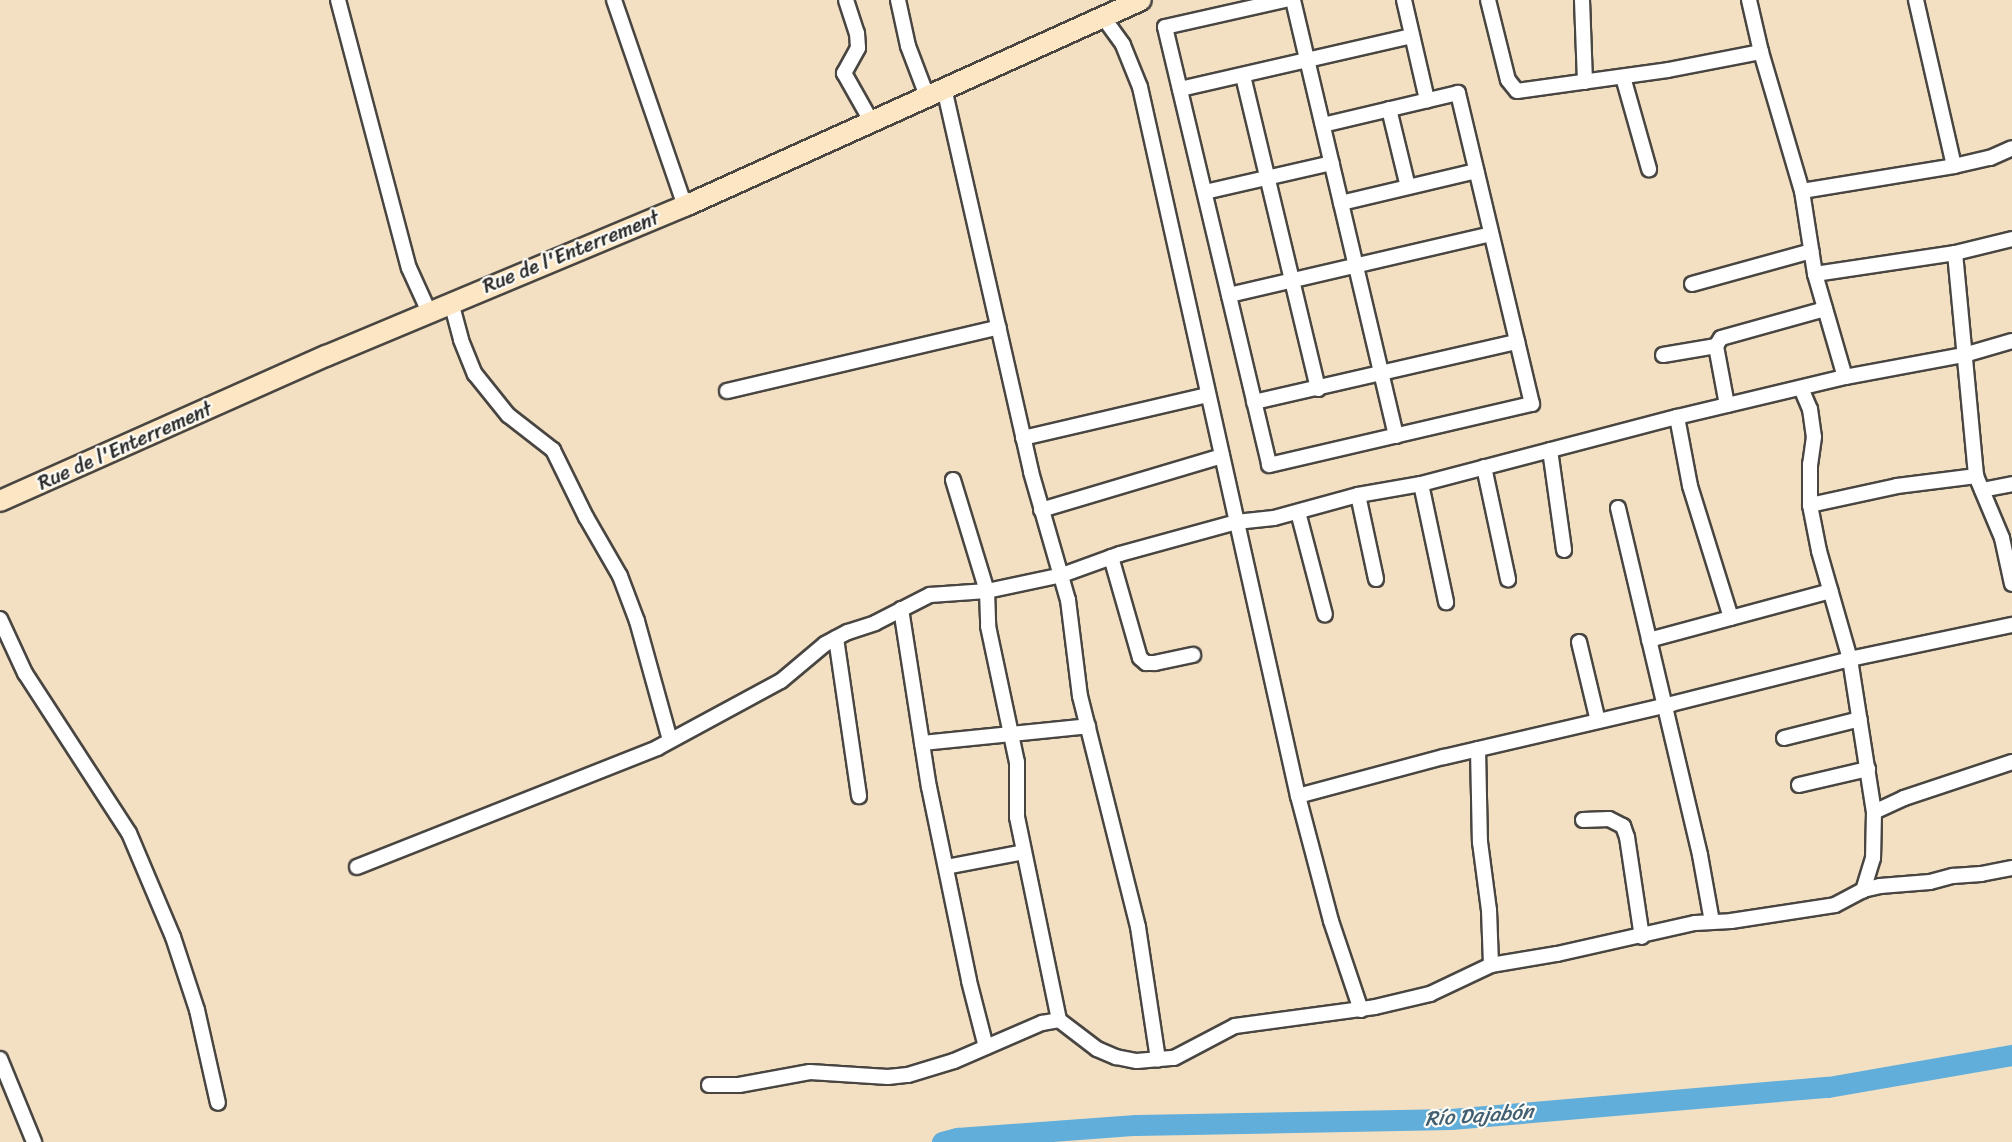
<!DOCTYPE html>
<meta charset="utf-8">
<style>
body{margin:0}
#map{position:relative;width:2012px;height:1142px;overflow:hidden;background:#f3e0c3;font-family:Sriracha,sans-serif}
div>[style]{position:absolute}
.river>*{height:21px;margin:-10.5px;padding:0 10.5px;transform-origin:10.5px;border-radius:10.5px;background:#61aedb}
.roads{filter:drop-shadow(2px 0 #494642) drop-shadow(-2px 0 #494642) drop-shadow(0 2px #494642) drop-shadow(0 -2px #494642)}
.street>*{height:14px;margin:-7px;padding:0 7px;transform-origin:7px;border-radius:7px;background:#fff}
.secondary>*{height:20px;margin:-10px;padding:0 10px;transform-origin:10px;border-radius:10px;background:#fce6c4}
span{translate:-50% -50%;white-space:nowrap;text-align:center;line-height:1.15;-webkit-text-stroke:4.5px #fdfcf7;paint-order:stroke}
.street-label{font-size:20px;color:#2b2b2b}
.water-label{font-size:21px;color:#415f71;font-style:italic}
</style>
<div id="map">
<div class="river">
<i style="left:942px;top:1142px;width:16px;rotate:-15deg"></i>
<i style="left:957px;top:1138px;width:179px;rotate:-4.2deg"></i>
<i style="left:1136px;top:1125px;width:315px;rotate:-1.1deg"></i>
<i style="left:1451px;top:1119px;width:378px;rotate:-4.9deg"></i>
<i style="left:1828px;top:1087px;width:187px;rotate:-9.9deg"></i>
</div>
<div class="roads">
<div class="street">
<i style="left:338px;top:0;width:277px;rotate:75.2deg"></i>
<i style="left:409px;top:268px;width:48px;rotate:65.6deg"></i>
<i style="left:614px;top:0;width:218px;rotate:71deg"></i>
<i style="left:846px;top:0;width:35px;rotate:72deg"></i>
<i style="left:857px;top:33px;width:15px;rotate:86deg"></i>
<i style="left:858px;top:48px;width:29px;rotate:119deg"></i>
<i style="left:844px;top:73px;width:55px;rotate:60.6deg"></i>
<i style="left:898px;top:0;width:47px;rotate:77.7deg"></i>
<i style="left:908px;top:46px;width:53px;rotate:69.2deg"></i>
<i style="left:1285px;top:0;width:123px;rotate:167.3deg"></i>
<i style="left:1165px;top:27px;width:450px;rotate:76.6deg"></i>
<i style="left:1269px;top:465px;width:270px;rotate:-13.1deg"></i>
<i style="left:1532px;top:404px;width:320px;rotate:-103.4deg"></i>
<i style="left:1458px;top:93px;width:139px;rotate:166.7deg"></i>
<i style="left:1293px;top:0;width:448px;rotate:76.7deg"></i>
<i style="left:1404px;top:0;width:103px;rotate:77deg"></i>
<i style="left:1488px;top:0;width:82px;rotate:76deg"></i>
<i style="left:1508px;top:80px;width:14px;rotate:51deg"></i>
<i style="left:1517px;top:91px;width:152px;rotate:-7.9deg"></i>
<i style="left:1668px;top:70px;width:95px;rotate:-11deg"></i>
<i style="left:1582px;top:0;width:82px;rotate:87.9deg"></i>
<i style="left:1749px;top:0;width:53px;rotate:77deg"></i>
<i style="left:1761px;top:52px;width:145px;rotate:73.6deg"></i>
<i style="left:1802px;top:191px;width:84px;rotate:81.1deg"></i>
<i style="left:1815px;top:274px;width:107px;rotate:73.8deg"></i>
<i style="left:1916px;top:0;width:170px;rotate:77.1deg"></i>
<i style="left:1103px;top:17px;width:34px;rotate:54deg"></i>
<i style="left:1123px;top:45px;width:45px;rotate:68deg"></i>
<i style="left:1140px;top:87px;width:726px;rotate:77.44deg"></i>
<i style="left:1298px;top:796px;width:129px;rotate:75.2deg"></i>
<i style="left:1331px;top:921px;width:94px;rotate:71.4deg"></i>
<i style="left:1243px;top:76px;width:322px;rotate:76.5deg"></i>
<i style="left:1623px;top:77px;width:96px;rotate:74.2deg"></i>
<i style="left:944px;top:88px;width:394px;rotate:77.2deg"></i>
<i style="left:1031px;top:472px;width:133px;rotate:73.9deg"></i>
<i style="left:1068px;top:600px;width:97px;rotate:82.9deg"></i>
<i style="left:1080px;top:696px;width:238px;rotate:75.9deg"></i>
<i style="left:1138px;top:927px;width:134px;rotate:81.4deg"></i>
<i style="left:1180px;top:89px;width:238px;rotate:-12.9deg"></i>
<i style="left:1389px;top:109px;width:80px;rotate:76.3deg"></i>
<i style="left:1802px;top:191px;width:154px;rotate:-9.3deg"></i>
<i style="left:1954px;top:166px;width:37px;rotate:-13deg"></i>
<i style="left:1990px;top:158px;width:24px;rotate:-24deg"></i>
<i style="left:1205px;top:192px;width:130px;rotate:-12.9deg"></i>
<i style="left:1341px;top:203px;width:139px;rotate:-13.3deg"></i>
<i style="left:1955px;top:253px;width:224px;rotate:84.6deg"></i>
<i style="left:1976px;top:476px;width:67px;rotate:67.2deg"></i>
<i style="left:2002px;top:538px;width:47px;rotate:77.7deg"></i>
<i style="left:1815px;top:274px;width:142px;rotate:-8.5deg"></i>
<i style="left:1955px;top:253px;width:59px;rotate:-13.8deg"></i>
<i style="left:1692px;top:284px;width:124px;rotate:-15.4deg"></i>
<i style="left:1229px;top:295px;width:269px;rotate:-13.1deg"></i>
<i style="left:451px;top:302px;width:39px;rotate:75deg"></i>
<i style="left:461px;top:340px;width:37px;rotate:68deg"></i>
<i style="left:475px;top:374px;width:53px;rotate:51.2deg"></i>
<i style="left:508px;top:415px;width:57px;rotate:37.9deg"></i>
<i style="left:553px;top:450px;width:75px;rotate:63.8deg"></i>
<i style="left:586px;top:517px;width:68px;rotate:60deg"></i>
<i style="left:620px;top:576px;width:48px;rotate:69.3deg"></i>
<i style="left:637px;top:621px;width:123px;rotate:74.5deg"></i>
<i style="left:1663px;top:355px;width:54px;rotate:-9.6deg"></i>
<i style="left:1801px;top:388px;width:23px;rotate:67deg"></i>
<i style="left:1810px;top:409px;width:28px;rotate:82deg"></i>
<i style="left:1814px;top:437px;width:27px;rotate:98deg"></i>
<i style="left:1810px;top:464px;width:41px;rotate:90deg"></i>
<i style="left:1810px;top:505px;width:47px;rotate:78.9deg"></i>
<i style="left:1819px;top:551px;width:112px;rotate:74deg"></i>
<i style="left:1850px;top:659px;width:155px;rotate:81.1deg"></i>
<i style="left:1874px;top:812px;width:46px;rotate:91.2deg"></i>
<i style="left:1873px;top:858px;width:34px;rotate:107deg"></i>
<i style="left:727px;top:391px;width:279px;rotate:-13.2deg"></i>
<i style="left:1254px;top:402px;width:270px;rotate:-12.9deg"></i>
<i style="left:1727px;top:405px;width:60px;rotate:-100.6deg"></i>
<i style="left:1716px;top:346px;width:9px;rotate:-58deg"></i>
<i style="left:1721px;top:338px;width:108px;rotate:-15.6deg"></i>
<i style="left:1677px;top:417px;width:70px;rotate:79.3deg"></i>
<i style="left:1690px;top:486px;width:138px;rotate:72.7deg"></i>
<i style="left:1023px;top:438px;width:190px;rotate:-13.1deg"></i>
<i style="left:1550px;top:450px;width:101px;rotate:82deg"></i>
<i style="left:1484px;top:467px;width:115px;rotate:77.9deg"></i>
<i style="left:953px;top:480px;width:116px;rotate:73deg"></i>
<i style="left:987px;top:591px;width:35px;rotate:88deg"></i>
<i style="left:988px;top:626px;width:139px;rotate:78deg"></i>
<i style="left:1017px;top:762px;width:55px;rotate:90deg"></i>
<i style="left:1017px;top:817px;width:207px;rotate:78.3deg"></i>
<i style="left:1421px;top:484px;width:121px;rotate:78deg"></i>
<i style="left:1982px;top:490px;width:31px;rotate:-11deg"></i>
<i style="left:1358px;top:495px;width:86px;rotate:77.9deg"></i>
<i style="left:1810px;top:505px;width:89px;rotate:-12.3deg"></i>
<i style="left:1897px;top:486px;width:80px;rotate:-7.2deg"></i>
<i style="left:1618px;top:508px;width:357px;rotate:76.7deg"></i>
<i style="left:1700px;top:855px;width:68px;rotate:79.8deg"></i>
<i style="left:1041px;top:510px;width:189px;rotate:-16.6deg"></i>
<i style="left:1298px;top:512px;width:106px;rotate:75.3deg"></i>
<i style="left:1111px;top:557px;width:105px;rotate:74deg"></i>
<i style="left:1140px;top:658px;width:8px;rotate:40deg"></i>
<i style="left:1146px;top:663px;width:9px"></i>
<i style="left:1155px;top:663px;width:39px;rotate:-12deg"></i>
<i style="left:901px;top:609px;width:180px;rotate:81.1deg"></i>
<i style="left:929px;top:787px;width:198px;rotate:78.3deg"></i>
<i style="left:969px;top:981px;width:68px;rotate:75.6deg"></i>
<i style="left:0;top:619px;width:60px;rotate:65.2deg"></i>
<i style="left:25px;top:673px;width:191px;rotate:57deg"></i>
<i style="left:129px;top:833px;width:113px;rotate:67.1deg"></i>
<i style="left:173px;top:937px;width:77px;rotate:71.8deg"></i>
<i style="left:197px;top:1010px;width:95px;rotate:77.3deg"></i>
<i style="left:836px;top:638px;width:160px;rotate:81.7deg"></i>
<i style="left:1649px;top:640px;width:188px;rotate:-15.1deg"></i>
<i style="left:1579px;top:642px;width:81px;rotate:76.5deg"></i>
<i style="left:1784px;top:738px;width:78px;rotate:-14deg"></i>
<i style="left:922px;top:743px;width:167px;rotate:-5.8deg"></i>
<i style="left:1478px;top:749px;width:93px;rotate:88.8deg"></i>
<i style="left:1480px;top:842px;width:69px;rotate:82.5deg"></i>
<i style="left:1489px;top:910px;width:55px;rotate:87.9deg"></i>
<i style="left:1799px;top:785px;width:71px;rotate:-13.1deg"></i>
<i style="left:1298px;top:796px;width:151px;rotate:-15deg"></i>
<i style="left:1444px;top:757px;width:233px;rotate:-13.1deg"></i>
<i style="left:1671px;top:704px;width:185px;rotate:-14.1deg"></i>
<i style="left:1850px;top:659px;width:166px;rotate:-11.9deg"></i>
<i style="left:1874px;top:812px;width:33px;rotate:-25deg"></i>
<i style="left:1904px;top:798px;width:114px;rotate:-18.4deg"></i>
<i style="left:1583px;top:820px;width:26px;rotate:-2deg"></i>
<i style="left:1609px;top:819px;width:16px;rotate:27deg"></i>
<i style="left:1623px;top:826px;width:12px;rotate:70deg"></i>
<i style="left:1627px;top:837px;width:101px;rotate:81.5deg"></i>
<i style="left:357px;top:867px;width:323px;rotate:-21.6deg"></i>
<i style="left:657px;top:748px;width:141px;rotate:-28.4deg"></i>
<i style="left:781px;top:681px;width:57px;rotate:-40.1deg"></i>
<i style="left:825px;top:644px;width:26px;rotate:-28deg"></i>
<i style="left:848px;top:632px;width:28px;rotate:-18deg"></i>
<i style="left:875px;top:623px;width:62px;rotate:-27deg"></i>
<i style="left:930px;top:595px;width:57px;rotate:-4deg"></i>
<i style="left:987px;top:591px;width:77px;rotate:-12deg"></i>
<i style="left:1062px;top:575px;width:62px;rotate:-19.9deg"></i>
<i style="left:1120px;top:554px;width:120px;rotate:-15.4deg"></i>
<i style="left:1236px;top:522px;width:38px;rotate:-6deg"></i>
<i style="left:1274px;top:518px;width:87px;rotate:-15.3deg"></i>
<i style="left:1358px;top:495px;width:64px;rotate:-9.9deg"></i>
<i style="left:1421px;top:484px;width:265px;rotate:-14.7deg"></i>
<i style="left:1677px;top:417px;width:173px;rotate:-13.4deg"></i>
<i style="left:1845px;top:377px;width:121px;rotate:-10.5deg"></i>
<i style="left:1964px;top:355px;width:50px;rotate:-16.3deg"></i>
<i style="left:946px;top:867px;width:79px;rotate:-10.9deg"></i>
<i style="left:0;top:1059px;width:90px;rotate:67.7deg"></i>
<i style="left:709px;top:1085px;width:30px"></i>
<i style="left:739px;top:1085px;width:72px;rotate:-10.4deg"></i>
<i style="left:810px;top:1072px;width:78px;rotate:3.7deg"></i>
<i style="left:888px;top:1077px;width:20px;rotate:-6deg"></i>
<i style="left:908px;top:1075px;width:48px;rotate:-16.9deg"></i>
<i style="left:954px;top:1061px;width:96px;rotate:-23.4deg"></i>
<i style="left:1042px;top:1023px;width:17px;rotate:-10deg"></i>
<i style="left:1059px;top:1020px;width:48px;rotate:37.3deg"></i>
<i style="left:1097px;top:1049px;width:21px;rotate:23deg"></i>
<i style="left:1116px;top:1057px;width:21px;rotate:11deg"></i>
<i style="left:1137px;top:1061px;width:37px;rotate:-5deg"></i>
<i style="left:1174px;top:1058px;width:69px;rotate:-27.7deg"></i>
<i style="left:1235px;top:1026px;width:141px;rotate:-7.7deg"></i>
<i style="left:1375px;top:1007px;width:57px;rotate:-13.3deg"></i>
<i style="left:1430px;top:994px;width:68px;rotate:-25.4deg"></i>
<i style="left:1491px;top:965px;width:67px;rotate:-9.5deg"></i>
<i style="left:1557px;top:954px;width:141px;rotate:-12.7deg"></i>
<i style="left:1695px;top:923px;width:36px;rotate:-3deg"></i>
<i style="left:1731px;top:921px;width:105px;rotate:-8.7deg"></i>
<i style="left:1835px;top:905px;width:32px;rotate:-28deg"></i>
<i style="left:1863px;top:890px;width:17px;rotate:-13deg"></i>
<i style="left:1880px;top:886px;width:50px;rotate:-4.6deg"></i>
<i style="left:1930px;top:882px;width:24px;rotate:-15deg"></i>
<i style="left:1953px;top:876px;width:28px;rotate:-4deg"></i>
<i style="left:1981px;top:874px;width:32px;rotate:-11deg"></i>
</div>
<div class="secondary">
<i style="left:0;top:501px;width:357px;rotate:-24deg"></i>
<i style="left:326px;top:356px;width:389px;rotate:-22.7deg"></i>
<i style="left:685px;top:206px;width:500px;rotate:-24.31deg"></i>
</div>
</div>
<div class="street-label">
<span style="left:571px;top:252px;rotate:-22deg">Rue de l'Enterrement</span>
<span style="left:125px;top:446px;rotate:-24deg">Rue de l'Enterrement</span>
</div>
<div class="water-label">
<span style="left:1479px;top:1115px;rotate:-4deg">Río Dajabón</span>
</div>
</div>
